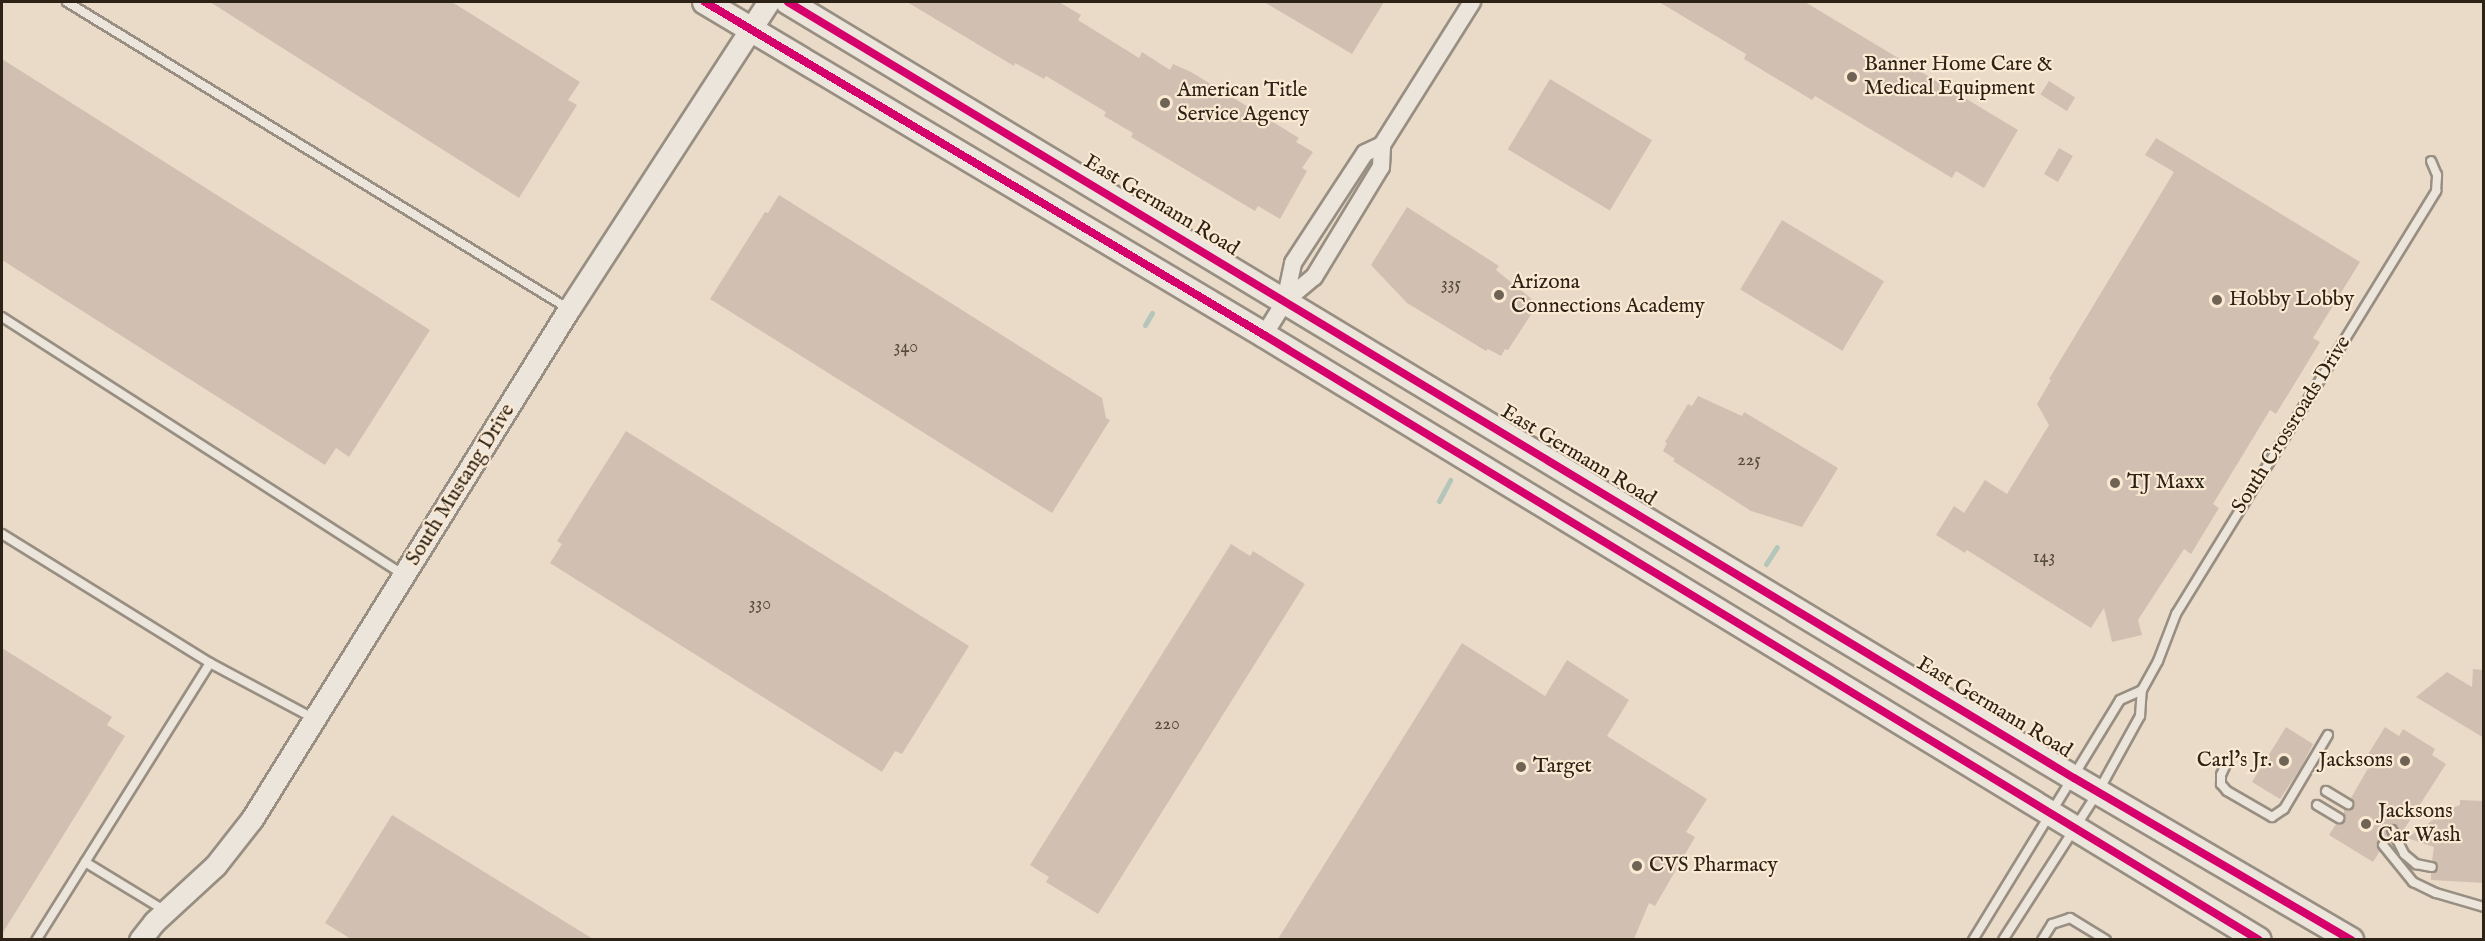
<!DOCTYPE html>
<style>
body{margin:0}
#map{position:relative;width:2485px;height:941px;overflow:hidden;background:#e9dbc8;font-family:"IM FELL English",serif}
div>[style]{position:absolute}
.stream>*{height:5px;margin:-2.5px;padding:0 2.5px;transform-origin:2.5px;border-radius:2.5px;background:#b4c5b9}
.building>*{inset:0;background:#d1c0b1;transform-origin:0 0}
.roads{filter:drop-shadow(2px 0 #988f82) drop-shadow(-2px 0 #988f82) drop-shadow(0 2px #988f82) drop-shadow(0 -2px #988f82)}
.service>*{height:8px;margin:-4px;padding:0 4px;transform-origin:4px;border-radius:4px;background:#ece5dc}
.minor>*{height:16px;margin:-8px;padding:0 8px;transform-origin:8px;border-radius:8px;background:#ece5dc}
.tertiary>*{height:21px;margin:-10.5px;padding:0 10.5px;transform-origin:10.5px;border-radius:10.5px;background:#ece5dc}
.secondary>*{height:24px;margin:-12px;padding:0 12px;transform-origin:12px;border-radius:12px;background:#ece5dc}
.cycleway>*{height:8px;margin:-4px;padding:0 4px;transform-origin:4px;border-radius:4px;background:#d6006c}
.dots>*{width:16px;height:16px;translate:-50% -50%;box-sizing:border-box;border:3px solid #fae9d3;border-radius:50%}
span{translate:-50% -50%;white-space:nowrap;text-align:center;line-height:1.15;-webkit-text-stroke:4.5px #fae9d3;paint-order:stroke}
.number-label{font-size:18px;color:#554a3d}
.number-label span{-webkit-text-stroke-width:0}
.poi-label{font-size:21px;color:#2c2216}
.left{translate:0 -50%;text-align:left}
.right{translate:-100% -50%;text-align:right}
.street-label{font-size:21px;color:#2c2216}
.frame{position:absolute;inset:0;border:3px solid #2c2216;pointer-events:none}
</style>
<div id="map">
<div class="stream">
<i style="left:1145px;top:325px;width:14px;rotate:-60deg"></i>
<i style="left:1439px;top:501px;width:24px;rotate:-62deg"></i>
<i style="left:1766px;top:564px;width:20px;rotate:-57deg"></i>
</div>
<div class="building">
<i style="clip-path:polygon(210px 2px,452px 2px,580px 82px,568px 100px,577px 105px,519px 198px)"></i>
<i style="clip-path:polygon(907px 2px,1059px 2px,1081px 15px,1078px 20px,1139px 58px,1142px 52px,1170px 70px,1173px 64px,1191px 72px,1299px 138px,1296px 142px,1313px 152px,1302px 168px,1307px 171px,1280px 219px,1258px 206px,1255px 211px,1131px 137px,1133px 133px,1104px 116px,1106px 112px,1046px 76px,1044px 79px,1015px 63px,1014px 66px)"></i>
<i style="clip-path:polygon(1264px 2px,1384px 2px,1352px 54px)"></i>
<i style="clip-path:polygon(1659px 2px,1805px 2px,2018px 130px,1984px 188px,1956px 171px,1952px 178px,1815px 96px,1812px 100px,1744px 59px,1746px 54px)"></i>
<i style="clip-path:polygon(2px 59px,430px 330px,349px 457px,336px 448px,325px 465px,2px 260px)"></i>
<i style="left:1550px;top:79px;width:119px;height:82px;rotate:31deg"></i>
<i style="left:2049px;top:81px;width:31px;height:16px;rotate:32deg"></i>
<i style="clip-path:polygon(2156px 138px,2360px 262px,2313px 338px,2320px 342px,2276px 414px,2270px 410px,2213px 504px,2219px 508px,2191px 554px,2184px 549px,2138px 620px,2142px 635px,2112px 642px,2104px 608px,2091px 628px,1967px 550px,1965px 553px,1936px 535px,1954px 506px,1964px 513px,1985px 480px,2007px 494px,2049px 425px,2037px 404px,2051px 380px,2049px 379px,2174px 172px,2145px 155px)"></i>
<i style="left:2059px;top:148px;width:16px;height:30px;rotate:30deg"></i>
<i style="clip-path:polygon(779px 195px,1102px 398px,1106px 418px,1110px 420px,1052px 513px,710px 299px,765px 212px,768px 213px)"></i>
<i style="clip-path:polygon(1407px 207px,1499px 266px,1496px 270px,1533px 300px,1527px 310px,1532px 313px,1508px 350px,1505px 349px,1501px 356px,1488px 349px,1486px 351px,1407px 303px,1371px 265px)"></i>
<i style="left:1782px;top:220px;width:119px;height:81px;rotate:31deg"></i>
<i style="clip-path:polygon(1698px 396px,1742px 416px,1744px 412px,1838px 468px,1802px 527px,1751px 511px,1673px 461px,1675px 459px,1663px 451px,1667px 443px,1665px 442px,1688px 404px,1692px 406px)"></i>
<i style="clip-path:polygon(626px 431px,969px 646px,902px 754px,895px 751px,882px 772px,550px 563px,562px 544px,557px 541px)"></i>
<i style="clip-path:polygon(1231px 544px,1250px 556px,1253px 551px,1305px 584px,1098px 914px,1046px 882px,1049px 877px,1030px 865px)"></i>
<i style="clip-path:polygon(1462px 643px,1545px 696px,1567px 660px,1629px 700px,1607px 736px,1707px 799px,1686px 832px,1695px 837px,1655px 906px,1649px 903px,1634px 939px,1278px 939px)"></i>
<i style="clip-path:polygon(2px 648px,112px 717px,107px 725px,125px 736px,2px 934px)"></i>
<i style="clip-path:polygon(2473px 669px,2484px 670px,2484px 738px,2416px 697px,2447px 672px,2472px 687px)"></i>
<i style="clip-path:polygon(2286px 727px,2313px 744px,2300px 769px,2280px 799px,2252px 782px)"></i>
<i style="clip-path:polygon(2385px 727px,2399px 736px,2403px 729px,2435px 749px,2432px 755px,2446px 764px,2401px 834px,2395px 824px,2387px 826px,2388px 837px,2377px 842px,2380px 851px,2373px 862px,2329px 835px,2336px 824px,2344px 822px,2344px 809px,2354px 807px,2351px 798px,2371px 763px,2365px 759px)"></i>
<i style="clip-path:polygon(2460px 800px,2484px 801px,2484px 883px,2431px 880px,2431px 873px,2438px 868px,2432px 861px,2434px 847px,2407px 838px,2449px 809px,2460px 805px)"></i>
<i style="clip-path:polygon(392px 815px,593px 939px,351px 939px,325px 923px)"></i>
</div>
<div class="roads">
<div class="service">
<i style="left:67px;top:2px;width:588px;rotate:31.45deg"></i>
<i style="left:2px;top:317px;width:476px;rotate:32.7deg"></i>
<i style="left:2px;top:534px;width:245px;rotate:31.8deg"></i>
<i style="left:210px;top:663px;width:327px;rotate:122.1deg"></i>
<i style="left:210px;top:663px;width:119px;rotate:28.1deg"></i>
<i style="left:2226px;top:764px;width:12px;rotate:114deg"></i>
<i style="left:2221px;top:775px;width:9px;rotate:90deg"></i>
<i style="left:2221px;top:784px;width:9px;rotate:49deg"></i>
<i style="left:2227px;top:791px;width:52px;rotate:30deg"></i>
<i style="left:2272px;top:817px;width:14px;rotate:-34deg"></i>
<i style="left:2284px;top:809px;width:86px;rotate:-59.3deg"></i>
<i style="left:2326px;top:791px;width:26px;rotate:31deg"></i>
<i style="left:2317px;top:805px;width:26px;rotate:31deg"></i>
<i style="left:2392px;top:830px;width:27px;rotate:63deg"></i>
<i style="left:2404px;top:854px;width:16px;rotate:40deg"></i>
<i style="left:2416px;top:864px;width:16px;rotate:11deg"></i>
<i style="left:2383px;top:845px;width:48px;rotate:51deg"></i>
<i style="left:2413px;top:882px;width:25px;rotate:26deg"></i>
<i style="left:2436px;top:893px;width:50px;rotate:16.3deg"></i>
<i style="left:85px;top:862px;width:92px;rotate:31.3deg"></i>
<i style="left:1973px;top:940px;width:281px;rotate:-58.5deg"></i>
<i style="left:2120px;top:700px;width:24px;rotate:-24deg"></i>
<i style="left:2003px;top:940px;width:176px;rotate:-57.3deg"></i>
<i style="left:2098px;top:792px;width:87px;rotate:-61.1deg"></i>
<i style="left:2140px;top:716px;width:26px;rotate:-86deg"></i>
<i style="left:2142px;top:690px;width:33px;rotate:-61deg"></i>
<i style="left:2158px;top:661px;width:50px;rotate:-69deg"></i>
<i style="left:2176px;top:614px;width:497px;rotate:-58.4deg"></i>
<i style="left:2436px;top:191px;width:16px;rotate:-86deg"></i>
<i style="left:2437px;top:175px;width:15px;rotate:-113deg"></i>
<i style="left:2042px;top:940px;width:19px;rotate:-58deg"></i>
<i style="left:2052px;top:924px;width:19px;rotate:-18deg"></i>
<i style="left:2070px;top:918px;width:42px;rotate:31.4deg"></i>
</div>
<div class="minor">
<i style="left:1285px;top:301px;width:39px;rotate:-78deg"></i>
<i style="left:1293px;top:263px;width:131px;rotate:-56.8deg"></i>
<i style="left:1365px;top:153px;width:19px;rotate:-25deg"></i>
<i style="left:1264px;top:335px;width:40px;rotate:-58deg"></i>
<i style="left:1285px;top:301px;width:38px;rotate:-40deg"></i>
<i style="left:1314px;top:277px;width:129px;rotate:-58.7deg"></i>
<i style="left:1381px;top:167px;width:22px;rotate:-87deg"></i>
<i style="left:1382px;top:145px;width:169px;rotate:-57.8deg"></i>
</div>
<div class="tertiary">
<i style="left:140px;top:940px;width:23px;rotate:-52deg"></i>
<i style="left:154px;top:922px;width:83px;rotate:-42.6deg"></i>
<i style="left:215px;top:866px;width:60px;rotate:-51.8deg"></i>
<i style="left:252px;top:819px;width:600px;rotate:-58.14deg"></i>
<i style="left:569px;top:309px;width:366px;rotate:-57deg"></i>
</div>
<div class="secondary">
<i style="left:705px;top:2px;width:651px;rotate:30.78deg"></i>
<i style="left:1264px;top:335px;width:1164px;rotate:31.3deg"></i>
<i style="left:788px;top:2px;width:1502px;rotate:31.11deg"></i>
<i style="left:2074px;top:778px;width:321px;rotate:30.3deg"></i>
</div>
</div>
<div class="cycleway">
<i style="left:705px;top:2px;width:651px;rotate:30.78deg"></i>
<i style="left:1264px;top:335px;width:1164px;rotate:31.3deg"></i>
<i style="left:788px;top:2px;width:1502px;rotate:31.11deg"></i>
<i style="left:2074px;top:778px;width:321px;rotate:30.3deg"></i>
</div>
<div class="dots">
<i style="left:1852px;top:77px;background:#6e6354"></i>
<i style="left:1165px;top:103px;background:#6e6354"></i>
<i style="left:1499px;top:295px;background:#6e6354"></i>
<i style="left:2217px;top:300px;background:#6e6354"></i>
<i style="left:2115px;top:483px;background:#6e6354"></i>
<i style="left:2284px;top:761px;background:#6e6354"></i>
<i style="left:2405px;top:761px;background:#6e6354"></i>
<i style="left:1521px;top:767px;background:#6e6354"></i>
<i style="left:2366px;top:824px;background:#6e6354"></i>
<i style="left:1637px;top:866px;background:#6e6354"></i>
</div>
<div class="number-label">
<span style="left:1451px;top:285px">335</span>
<span style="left:906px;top:348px">340</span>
<span style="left:1749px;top:461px">225</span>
<span style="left:2044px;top:558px">143</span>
<span style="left:760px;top:605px">330</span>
<span style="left:1167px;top:725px">220</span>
</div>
<div class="poi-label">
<span class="left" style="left:1864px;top:77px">Banner Home Care &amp;<br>Medical Equipment</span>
<span class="left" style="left:1177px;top:103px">American Title<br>Service Agency</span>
<span class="left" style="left:1511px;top:295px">Arizona<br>Connections Academy</span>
<span class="left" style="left:2229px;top:300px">Hobby Lobby</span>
<span class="left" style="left:2127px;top:483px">TJ Maxx</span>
<span class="right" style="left:2272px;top:761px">Carl's Jr.</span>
<span class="right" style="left:2393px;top:761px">Jacksons</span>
<span class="left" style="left:1533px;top:767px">Target</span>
<span class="left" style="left:2378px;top:824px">Jacksons<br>Car Wash</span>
<span class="left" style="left:1649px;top:866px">CVS Pharmacy</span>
</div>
<div class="street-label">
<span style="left:1161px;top:206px;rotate:31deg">East Germann Road</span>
<span style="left:2292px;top:425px;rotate:-58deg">South Crossroads Drive</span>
<span style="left:1578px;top:456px;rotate:31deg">East Germann Road</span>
<span style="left:461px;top:485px;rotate:-58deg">South Mustang Drive</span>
<span style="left:1994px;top:708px;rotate:31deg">East Germann Road</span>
</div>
<div class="frame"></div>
</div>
